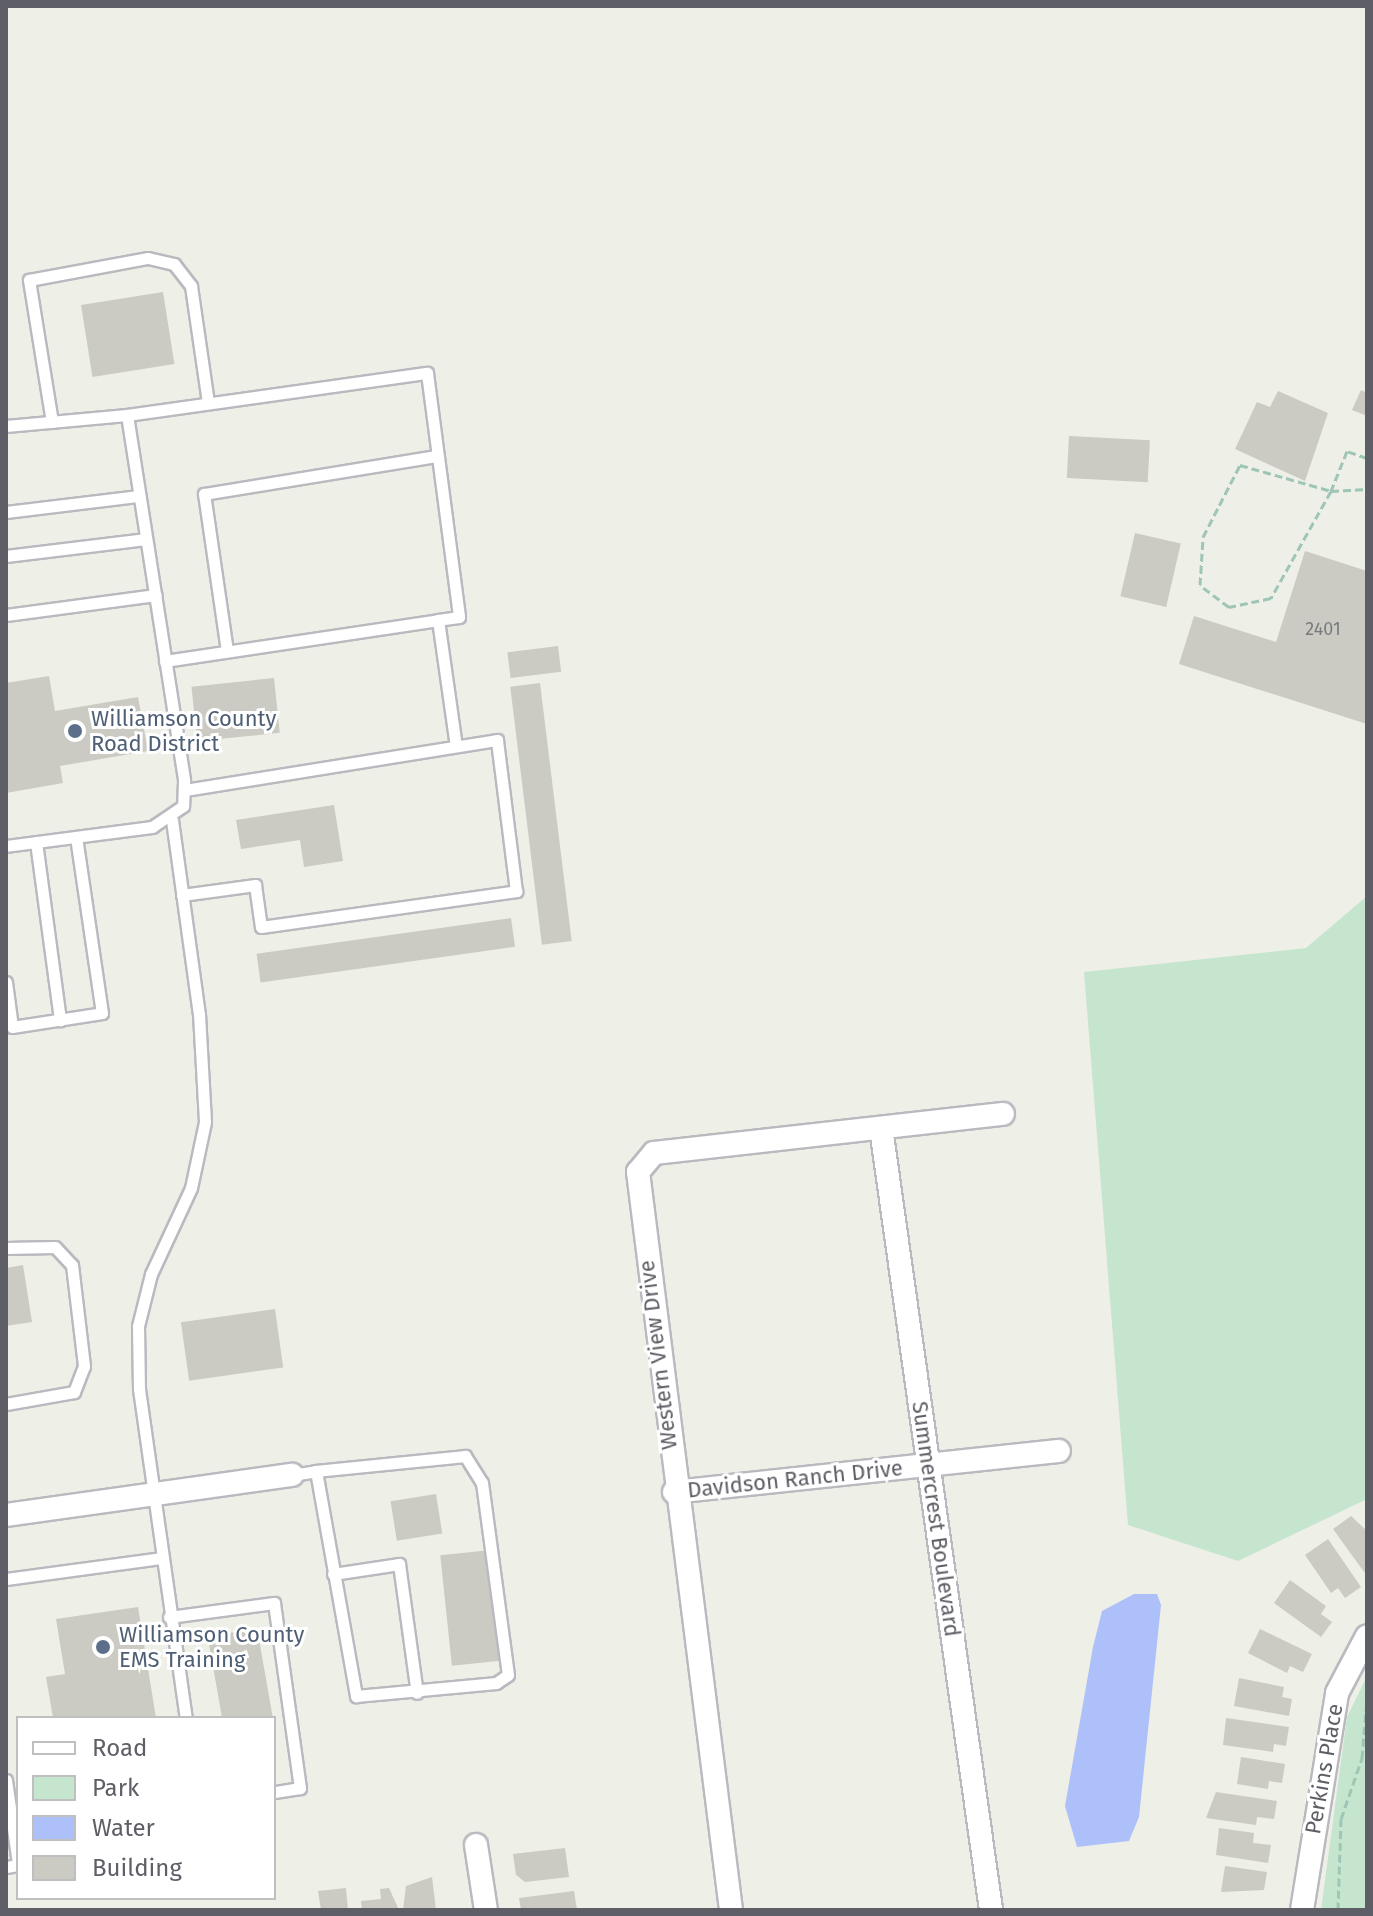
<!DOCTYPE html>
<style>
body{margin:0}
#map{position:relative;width:1373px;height:1916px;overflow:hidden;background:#eeefe7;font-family:"Fira Sans",sans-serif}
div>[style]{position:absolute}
.green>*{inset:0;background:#c5e5cf}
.water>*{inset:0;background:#adc0f9}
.building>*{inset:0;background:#cbcbc3;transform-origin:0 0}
.path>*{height:3px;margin-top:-1.5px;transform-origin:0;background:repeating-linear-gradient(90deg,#9ec5b6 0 8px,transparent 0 12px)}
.roads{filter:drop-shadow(2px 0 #b9b9bf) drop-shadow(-2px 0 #b9b9bf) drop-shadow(0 2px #b9b9bf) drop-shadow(0 -2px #b9b9bf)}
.lane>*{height:11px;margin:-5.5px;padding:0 5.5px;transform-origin:5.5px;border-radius:5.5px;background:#fff}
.street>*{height:22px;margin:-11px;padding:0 11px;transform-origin:11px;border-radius:11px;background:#fff}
.dots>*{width:22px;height:22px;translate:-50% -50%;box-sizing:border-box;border:4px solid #fff;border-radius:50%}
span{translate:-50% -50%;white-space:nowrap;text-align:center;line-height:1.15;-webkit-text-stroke:6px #fff;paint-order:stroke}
.number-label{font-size:18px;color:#797a7d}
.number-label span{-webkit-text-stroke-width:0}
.service-label{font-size:22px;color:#4e5e75}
.left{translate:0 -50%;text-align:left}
.street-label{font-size:22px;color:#5e5f66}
.frame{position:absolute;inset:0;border:8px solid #5e5f66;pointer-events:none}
.legend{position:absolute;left:16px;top:1716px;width:260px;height:184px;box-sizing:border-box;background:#fff;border:2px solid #bfbfc2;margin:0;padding:10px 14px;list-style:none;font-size:24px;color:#5e5f66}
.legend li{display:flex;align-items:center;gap:16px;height:40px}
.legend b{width:40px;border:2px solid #bfbfc2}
</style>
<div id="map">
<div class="green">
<i style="clip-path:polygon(1367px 896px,1367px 1499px,1238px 1561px,1128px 1525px,1084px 972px,1306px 948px)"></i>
<i style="clip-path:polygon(1367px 1676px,1367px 1910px,1321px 1910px,1347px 1717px)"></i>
</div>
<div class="water">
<i style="clip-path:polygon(1134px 1594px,1157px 1594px,1161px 1605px,1139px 1817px,1129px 1841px,1077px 1847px,1065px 1806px,1093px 1647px,1102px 1611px)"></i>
</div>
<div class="building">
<i style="left:163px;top:292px;width:73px;height:83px;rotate:81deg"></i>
<i style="clip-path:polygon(1361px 390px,1367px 393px,1367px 416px,1352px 410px)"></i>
<i style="clip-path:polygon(1278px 391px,1328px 413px,1305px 481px,1235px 449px,1257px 402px,1270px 407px)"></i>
<i style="left:1069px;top:436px;width:81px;height:42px;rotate:3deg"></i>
<i style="left:1135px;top:533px;width:47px;height:65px;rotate:13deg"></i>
<i style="clip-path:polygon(1305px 551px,1367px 571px,1367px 724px,1179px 664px,1194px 616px,1276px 642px)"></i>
<i style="left:558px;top:646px;width:26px;height:51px;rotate:83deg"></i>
<i style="clip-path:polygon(49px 676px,55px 711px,138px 697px,148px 751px,60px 766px,63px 783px,6px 793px,6px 683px)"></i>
<i style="left:274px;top:678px;width:55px;height:83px;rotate:84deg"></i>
<i style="left:540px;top:683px;width:260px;height:30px;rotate:83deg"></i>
<i style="clip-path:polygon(334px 805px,343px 861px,304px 867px,300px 840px,241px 849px,236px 820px)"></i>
<i style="left:511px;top:918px;width:29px;height:257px;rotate:82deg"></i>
<i style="clip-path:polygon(23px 1265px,32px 1322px,6px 1326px,6px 1268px)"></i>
<i style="left:275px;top:1309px;width:59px;height:95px;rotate:82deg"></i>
<i style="left:436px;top:1494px;width:40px;height:46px;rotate:81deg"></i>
<i style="clip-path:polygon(1351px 1516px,1367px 1531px,1367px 1576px,1333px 1529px)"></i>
<i style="clip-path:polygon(1328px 1539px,1361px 1587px,1345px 1598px,1338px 1588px,1331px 1593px,1305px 1555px)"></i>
<i style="left:491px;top:1550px;width:111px;height:51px;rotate:84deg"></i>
<i style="clip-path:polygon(1290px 1580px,1326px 1606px,1321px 1614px,1332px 1622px,1321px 1637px,1274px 1603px)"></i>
<i style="clip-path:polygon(138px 1607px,156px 1718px,53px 1718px,46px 1677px,65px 1674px,56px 1619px)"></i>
<i style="left:257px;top:1628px;width:91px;height:50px;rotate:80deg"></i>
<i style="clip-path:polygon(1260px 1629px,1312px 1654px,1303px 1672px,1290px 1666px,1287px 1673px,1248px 1653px)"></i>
<i style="clip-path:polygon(1239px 1678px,1284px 1687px,1282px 1697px,1292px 1699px,1289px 1716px,1234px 1706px)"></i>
<i style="clip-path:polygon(1226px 1718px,1289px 1727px,1286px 1746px,1274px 1744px,1273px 1752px,1223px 1745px)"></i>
<i style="clip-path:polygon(1241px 1757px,1285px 1764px,1282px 1783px,1269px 1781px,1268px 1789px,1237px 1784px)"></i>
<i style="clip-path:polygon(1216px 1792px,1277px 1801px,1274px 1819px,1257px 1817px,1256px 1825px,1206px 1818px)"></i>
<i style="clip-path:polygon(1219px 1828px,1254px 1833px,1253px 1843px,1271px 1845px,1268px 1863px,1216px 1855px)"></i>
<i style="clip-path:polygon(565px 1848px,569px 1877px,525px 1882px,516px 1875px,513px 1854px)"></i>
<i style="clip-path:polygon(1225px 1866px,1267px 1872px,1264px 1890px,1221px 1892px)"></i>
<i style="clip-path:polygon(432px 1877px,436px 1910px,403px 1910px,406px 1886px)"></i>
<i style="clip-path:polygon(346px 1888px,348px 1910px,321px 1910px,318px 1891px)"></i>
<i style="clip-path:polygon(389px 1888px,399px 1910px,362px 1910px,361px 1901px,381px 1899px,380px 1889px)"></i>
<i style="clip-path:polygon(574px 1891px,577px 1910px,521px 1910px,519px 1898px)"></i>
</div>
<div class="path">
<i style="left:1367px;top:458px;width:21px;rotate:-161deg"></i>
<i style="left:1347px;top:451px;width:43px;rotate:111.8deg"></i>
<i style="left:1331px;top:491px;width:123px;rotate:119.3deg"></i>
<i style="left:1271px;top:598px;width:43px;rotate:167.9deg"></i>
<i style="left:1229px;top:607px;width:36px;rotate:-143deg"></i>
<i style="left:1200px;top:585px;width:48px;rotate:-86.4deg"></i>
<i style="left:1203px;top:537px;width:81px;rotate:-62.8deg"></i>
<i style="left:1240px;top:465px;width:95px;rotate:15.9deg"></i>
<i style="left:1331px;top:491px;width:36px;rotate:-3deg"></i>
<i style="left:1338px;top:1910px;width:91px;rotate:-88.1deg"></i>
<i style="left:1341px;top:1819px;width:65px;rotate:-71deg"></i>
<i style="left:1362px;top:1758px;width:60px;rotate:-85.2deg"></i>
</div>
<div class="roads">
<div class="lane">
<i style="left:127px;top:415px;width:303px;rotate:-8deg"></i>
<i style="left:427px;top:373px;width:246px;rotate:82.5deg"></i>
<i style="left:459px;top:617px;width:21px;rotate:172deg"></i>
<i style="left:52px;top:422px;width:144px;rotate:-99.2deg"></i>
<i style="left:29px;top:280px;width:121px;rotate:-10.5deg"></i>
<i style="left:148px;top:258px;width:27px;rotate:13deg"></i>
<i style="left:174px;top:264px;width:28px;rotate:52deg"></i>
<i style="left:191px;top:286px;width:118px;rotate:81.7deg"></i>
<i style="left:6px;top:426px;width:121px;rotate:-5.2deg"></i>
<i style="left:127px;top:415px;width:370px;rotate:81.1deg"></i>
<i style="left:184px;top:781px;width:25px;rotate:92deg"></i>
<i style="left:183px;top:806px;width:37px;rotate:146deg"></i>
<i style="left:152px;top:827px;width:147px;rotate:172.6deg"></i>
<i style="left:6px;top:512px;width:134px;rotate:-6.9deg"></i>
<i style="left:6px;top:556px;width:141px;rotate:-6.9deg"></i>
<i style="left:6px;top:615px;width:151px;rotate:-7.6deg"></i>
<i style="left:227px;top:651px;width:159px;rotate:-98.3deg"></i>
<i style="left:204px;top:494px;width:236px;rotate:-9.3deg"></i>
<i style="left:165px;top:661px;width:276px;rotate:-8.5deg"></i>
<i style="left:438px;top:620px;width:127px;rotate:81.9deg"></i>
<i style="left:172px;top:820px;width:196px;rotate:82.1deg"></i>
<i style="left:199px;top:1014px;width:108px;rotate:86.8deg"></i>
<i style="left:205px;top:1122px;width:67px;rotate:102deg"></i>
<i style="left:191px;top:1188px;width:95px;rotate:114.9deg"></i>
<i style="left:151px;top:1274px;width:54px;rotate:104deg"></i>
<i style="left:138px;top:1326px;width:63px;rotate:89.1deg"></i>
<i style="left:139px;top:1389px;width:332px;rotate:81.9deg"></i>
<i style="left:36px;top:842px;width:180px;rotate:82.3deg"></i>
<i style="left:182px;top:895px;width:74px;rotate:-7.8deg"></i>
<i style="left:255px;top:885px;width:42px;rotate:81.9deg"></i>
<i style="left:261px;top:927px;width:258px;rotate:-8deg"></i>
<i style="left:516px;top:891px;width:152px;rotate:-97.2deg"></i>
<i style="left:497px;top:740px;width:317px;rotate:170.9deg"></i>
<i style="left:6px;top:982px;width:45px;rotate:82.4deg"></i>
<i style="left:12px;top:1027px;width:91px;rotate:-8.8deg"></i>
<i style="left:102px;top:1013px;width:178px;rotate:-98.4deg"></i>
<i style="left:6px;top:1248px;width:49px;rotate:-1.2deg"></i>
<i style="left:55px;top:1247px;width:25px;rotate:47deg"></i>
<i style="left:72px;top:1265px;width:102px;rotate:83.2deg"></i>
<i style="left:84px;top:1366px;width:28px;rotate:111deg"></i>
<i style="left:74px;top:1392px;width:69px;rotate:170deg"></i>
<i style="left:292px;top:1475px;width:24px;rotate:-9deg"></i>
<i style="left:316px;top:1471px;width:229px;rotate:79.9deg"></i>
<i style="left:356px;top:1696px;width:141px;rotate:-5.3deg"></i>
<i style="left:496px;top:1683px;width:14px;rotate:-34deg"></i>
<i style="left:508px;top:1675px;width:194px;rotate:-97.7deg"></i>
<i style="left:482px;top:1483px;width:32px;rotate:-122deg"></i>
<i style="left:465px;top:1456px;width:150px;rotate:174.3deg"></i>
<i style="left:333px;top:1574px;width:67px;rotate:-8.6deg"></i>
<i style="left:399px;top:1564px;width:130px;rotate:82.1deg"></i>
<i style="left:6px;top:1579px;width:156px;rotate:-7.7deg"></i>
<i style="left:169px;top:1617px;width:106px;rotate:-7.6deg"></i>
<i style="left:274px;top:1603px;width:187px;rotate:82deg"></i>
<i style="left:300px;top:1788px;width:26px;rotate:171deg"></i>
<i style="left:6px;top:1780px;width:84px;rotate:81.8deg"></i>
<i style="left:6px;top:1867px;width:12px;rotate:-9deg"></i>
</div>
<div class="street">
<i style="left:881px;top:1128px;width:790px;rotate:81.99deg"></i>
<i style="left:674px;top:1492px;width:387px;rotate:-6.1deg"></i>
<i style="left:6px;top:1515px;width:289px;rotate:-8deg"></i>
<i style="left:476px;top:1845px;width:66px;rotate:81.3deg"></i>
<i style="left:731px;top:1910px;width:744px;rotate:-97.18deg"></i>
<i style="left:638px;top:1172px;width:25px;rotate:-50deg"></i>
<i style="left:654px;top:1153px;width:351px;rotate:-6.4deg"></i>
<i style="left:1302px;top:1910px;width:220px;rotate:-80.8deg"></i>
<i style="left:1337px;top:1693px;width:64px;rotate:-62.2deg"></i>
</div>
</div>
<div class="dots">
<i style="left:75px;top:731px;background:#5c6f8a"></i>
<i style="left:103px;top:1647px;background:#5c6f8a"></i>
</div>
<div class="number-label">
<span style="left:1323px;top:629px">2401</span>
</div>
<div class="service-label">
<span class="left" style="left:91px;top:731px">Williamson County<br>Road District</span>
<span class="left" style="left:119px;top:1647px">Williamson County<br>EMS Training</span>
</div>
<div class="street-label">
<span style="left:658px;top:1355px;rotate:-97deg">Western View Drive</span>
<span style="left:795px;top:1479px;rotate:-6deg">Davidson Ranch Drive</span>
<span style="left:936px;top:1519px;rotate:82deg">Summercrest Boulevard</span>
<span style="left:1324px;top:1769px;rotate:-80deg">Perkins Place</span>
</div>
<div class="frame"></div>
<ul class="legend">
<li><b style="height:10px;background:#fff"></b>Road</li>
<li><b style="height:22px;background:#c5e5cf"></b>Park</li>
<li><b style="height:22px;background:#adc0f9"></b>Water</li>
<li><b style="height:22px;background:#cbcbc3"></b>Building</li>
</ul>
</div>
